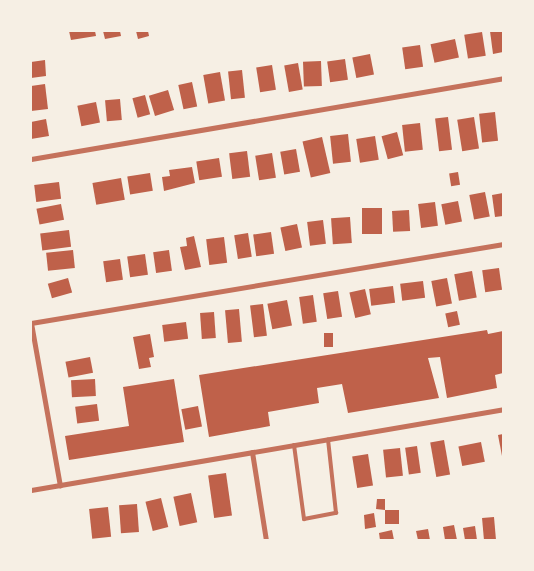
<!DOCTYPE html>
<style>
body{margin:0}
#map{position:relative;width:534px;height:571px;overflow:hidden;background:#f6efe4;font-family:Roboto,sans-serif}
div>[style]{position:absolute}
.building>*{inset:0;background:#bf614a;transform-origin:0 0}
.service>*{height:4px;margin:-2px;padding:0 2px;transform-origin:2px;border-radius:2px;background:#c5725c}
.minor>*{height:5px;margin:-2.5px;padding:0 2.5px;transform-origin:2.5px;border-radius:2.5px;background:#c5725c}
span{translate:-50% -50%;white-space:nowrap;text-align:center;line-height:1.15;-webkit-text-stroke:4px #f6efe4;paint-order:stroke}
.frame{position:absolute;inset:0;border:32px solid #f6efe4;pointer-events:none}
</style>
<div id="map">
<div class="building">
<i style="clip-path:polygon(69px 31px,95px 31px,96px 36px,71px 40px)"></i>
<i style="clip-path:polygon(103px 31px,120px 31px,121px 36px,105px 39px)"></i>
<i style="clip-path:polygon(136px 31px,148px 31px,149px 36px,138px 39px)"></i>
<i style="clip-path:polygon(490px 31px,503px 31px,503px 52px,493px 54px)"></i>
<i style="left:482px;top:32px;width:24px;height:18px;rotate:81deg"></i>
<i style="left:455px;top:39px;width:19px;height:25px;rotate:78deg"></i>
<i style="left:420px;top:45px;width:22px;height:18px;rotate:82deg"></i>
<i style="left:370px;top:54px;width:21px;height:18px;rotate:79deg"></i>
<i style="left:345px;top:59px;width:21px;height:18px;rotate:82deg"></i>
<i style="clip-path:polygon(45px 60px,46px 76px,31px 78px,31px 62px)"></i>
<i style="left:321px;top:61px;width:25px;height:18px;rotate:88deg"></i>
<i style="left:298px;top:63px;width:27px;height:14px;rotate:80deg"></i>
<i style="left:272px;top:65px;width:25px;height:16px;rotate:81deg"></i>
<i style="left:242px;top:70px;width:28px;height:14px;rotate:84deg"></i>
<i style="left:220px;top:72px;width:29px;height:17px;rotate:80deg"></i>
<i style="left:192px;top:82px;width:25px;height:14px;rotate:78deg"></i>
<i style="clip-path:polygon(45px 84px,48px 109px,31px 111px,31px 86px)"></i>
<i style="left:168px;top:90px;width:21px;height:20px;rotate:73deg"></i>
<i style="left:145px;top:95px;width:20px;height:13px;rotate:75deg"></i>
<i style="left:120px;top:99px;width:21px;height:15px;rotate:85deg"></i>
<i style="left:96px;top:102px;width:21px;height:19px;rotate:79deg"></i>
<i style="left:495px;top:112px;width:29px;height:16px;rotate:84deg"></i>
<i style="left:448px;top:117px;width:33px;height:13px;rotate:83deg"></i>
<i style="left:474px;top:117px;width:32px;height:17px;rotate:81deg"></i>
<i style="clip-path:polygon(46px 119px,49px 136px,31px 139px,31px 122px)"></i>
<i style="left:420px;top:123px;width:27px;height:18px;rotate:84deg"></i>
<i style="left:397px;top:132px;width:24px;height:16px;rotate:75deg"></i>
<i style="left:348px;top:134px;width:28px;height:18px;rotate:84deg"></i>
<i style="left:375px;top:136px;width:24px;height:19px;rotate:81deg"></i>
<i style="left:322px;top:137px;width:37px;height:20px;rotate:77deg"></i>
<i style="left:296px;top:149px;width:23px;height:16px;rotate:80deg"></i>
<i style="left:247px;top:151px;width:26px;height:18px;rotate:83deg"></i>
<i style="left:272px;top:153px;width:25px;height:17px;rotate:81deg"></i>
<i style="left:219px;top:158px;width:19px;height:23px;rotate:81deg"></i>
<i style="clip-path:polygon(192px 167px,195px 183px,164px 191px,162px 177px,170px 176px,169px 170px)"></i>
<i style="left:458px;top:172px;width:13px;height:9px;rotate:81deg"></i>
<i style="left:150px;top:173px;width:18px;height:23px;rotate:81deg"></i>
<i style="left:121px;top:178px;width:22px;height:29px;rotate:80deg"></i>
<i style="left:59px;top:182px;width:17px;height:25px;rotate:83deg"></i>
<i style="left:485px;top:192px;width:25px;height:16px;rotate:79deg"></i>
<i style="clip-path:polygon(503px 193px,503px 216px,495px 217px,492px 195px)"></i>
<i style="left:458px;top:201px;width:21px;height:17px;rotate:79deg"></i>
<i style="left:435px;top:202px;width:24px;height:17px;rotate:83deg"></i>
<i style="left:61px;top:204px;width:16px;height:25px;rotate:79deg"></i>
<i style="left:362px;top:208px;width:20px;height:26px"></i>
<i style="left:409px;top:210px;width:21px;height:17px;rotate:87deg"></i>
<i style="left:350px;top:217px;width:26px;height:19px;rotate:86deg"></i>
<i style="left:323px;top:220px;width:24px;height:16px;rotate:83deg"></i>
<i style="left:297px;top:224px;width:24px;height:17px;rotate:78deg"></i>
<i style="left:69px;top:230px;width:17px;height:29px;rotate:83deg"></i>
<i style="left:271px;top:232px;width:22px;height:18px;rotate:82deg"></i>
<i style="left:248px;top:233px;width:24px;height:14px;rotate:81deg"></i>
<i style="clip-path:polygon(194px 236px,201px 267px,185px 270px,180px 247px,187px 246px,186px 238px)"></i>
<i style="left:224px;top:237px;width:26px;height:18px;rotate:83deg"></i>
<i style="left:73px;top:250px;width:18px;height:27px;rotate:84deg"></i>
<i style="left:169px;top:250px;width:21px;height:16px;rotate:82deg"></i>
<i style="left:145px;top:254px;width:21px;height:18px;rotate:82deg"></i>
<i style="left:120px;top:259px;width:21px;height:17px;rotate:82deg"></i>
<i style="left:499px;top:268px;width:22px;height:17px;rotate:82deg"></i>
<i style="left:472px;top:271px;width:27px;height:18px;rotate:80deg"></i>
<i style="left:68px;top:278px;width:15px;height:21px;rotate:74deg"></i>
<i style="left:447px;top:278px;width:26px;height:16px;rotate:79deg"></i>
<i style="left:423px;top:281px;width:17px;height:23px;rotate:83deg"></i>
<i style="left:393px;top:286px;width:17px;height:24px;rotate:83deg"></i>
<i style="left:365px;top:289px;width:26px;height:16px;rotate:77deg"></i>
<i style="left:338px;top:291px;width:26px;height:15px;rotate:81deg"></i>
<i style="left:313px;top:295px;width:27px;height:14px;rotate:82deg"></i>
<i style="left:287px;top:300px;width:26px;height:20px;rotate:79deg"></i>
<i style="left:263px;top:304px;width:32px;height:13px;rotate:83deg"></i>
<i style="left:239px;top:309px;width:33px;height:14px;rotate:85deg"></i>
<i style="left:457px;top:311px;width:14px;height:12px;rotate:78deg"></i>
<i style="left:214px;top:312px;width:26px;height:14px;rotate:86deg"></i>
<i style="left:186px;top:322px;width:17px;height:24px;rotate:83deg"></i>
<i style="clip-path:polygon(487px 330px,488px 334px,503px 331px,503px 373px,495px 375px,497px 388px,447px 398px,440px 357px,428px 358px,439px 398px,348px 413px,342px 384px,317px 388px,319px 403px,268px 412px,270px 426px,209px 437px,199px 375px)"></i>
<i style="left:324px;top:333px;width:9px;height:14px"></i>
<i style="clip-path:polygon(150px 334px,154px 357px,149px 358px,151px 367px,139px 369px,133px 337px)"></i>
<i style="left:90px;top:357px;width:16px;height:25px;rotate:79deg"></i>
<i style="left:95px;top:379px;width:17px;height:24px;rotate:87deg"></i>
<i style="clip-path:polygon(174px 379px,184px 442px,69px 460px,65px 436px,129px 426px,123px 387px)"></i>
<i style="left:97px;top:404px;width:17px;height:22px;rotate:83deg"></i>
<i style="left:198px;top:406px;width:21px;height:17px;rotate:79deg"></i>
<i style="clip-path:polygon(503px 434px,503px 456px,502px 456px,498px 435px)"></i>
<i style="left:444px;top:440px;width:35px;height:14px;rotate:80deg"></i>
<i style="left:481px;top:442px;width:20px;height:23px;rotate:79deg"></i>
<i style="left:417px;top:446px;width:27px;height:12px;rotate:82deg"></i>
<i style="left:400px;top:448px;width:28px;height:17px;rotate:84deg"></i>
<i style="left:368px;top:454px;width:32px;height:16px;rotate:81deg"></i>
<i style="left:226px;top:473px;width:43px;height:18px;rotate:82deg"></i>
<i style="left:191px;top:493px;width:30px;height:18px;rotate:78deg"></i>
<i style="left:161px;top:498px;width:30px;height:16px;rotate:76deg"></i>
<i style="clip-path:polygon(377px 499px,385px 499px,385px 510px,376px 509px)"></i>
<i style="left:137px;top:504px;width:28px;height:18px;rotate:86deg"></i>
<i style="left:108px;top:507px;width:30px;height:19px;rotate:84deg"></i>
<i style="left:399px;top:510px;width:14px;height:14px;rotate:90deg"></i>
<i style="clip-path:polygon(374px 513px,376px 527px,365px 529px,364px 515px)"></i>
<i style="left:494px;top:517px;width:23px;height:12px;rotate:85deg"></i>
<i style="clip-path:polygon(454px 525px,457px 540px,445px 540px,443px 527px)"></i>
<i style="clip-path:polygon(475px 526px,477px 540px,465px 540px,463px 528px)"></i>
<i style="clip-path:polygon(428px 529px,430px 540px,418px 540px,416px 531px)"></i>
<i style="clip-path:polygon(392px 530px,394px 540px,380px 540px,379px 533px)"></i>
</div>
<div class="service">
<i style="left:294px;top:445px;width:75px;rotate:82.3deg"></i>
<i style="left:304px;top:519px;width:33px;rotate:-11deg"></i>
<i style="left:336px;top:513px;width:74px;rotate:-96.2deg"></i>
</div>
<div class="minor">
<i style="left:31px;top:159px;width:479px;rotate:-9.7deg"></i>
<i style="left:31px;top:323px;width:479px;rotate:-9.5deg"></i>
<i style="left:31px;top:323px;width:165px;rotate:79.9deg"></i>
<i style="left:252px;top:452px;width:89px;rotate:81deg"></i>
<i style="left:31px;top:490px;width:479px;rotate:-9.7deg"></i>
</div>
<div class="frame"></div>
</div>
